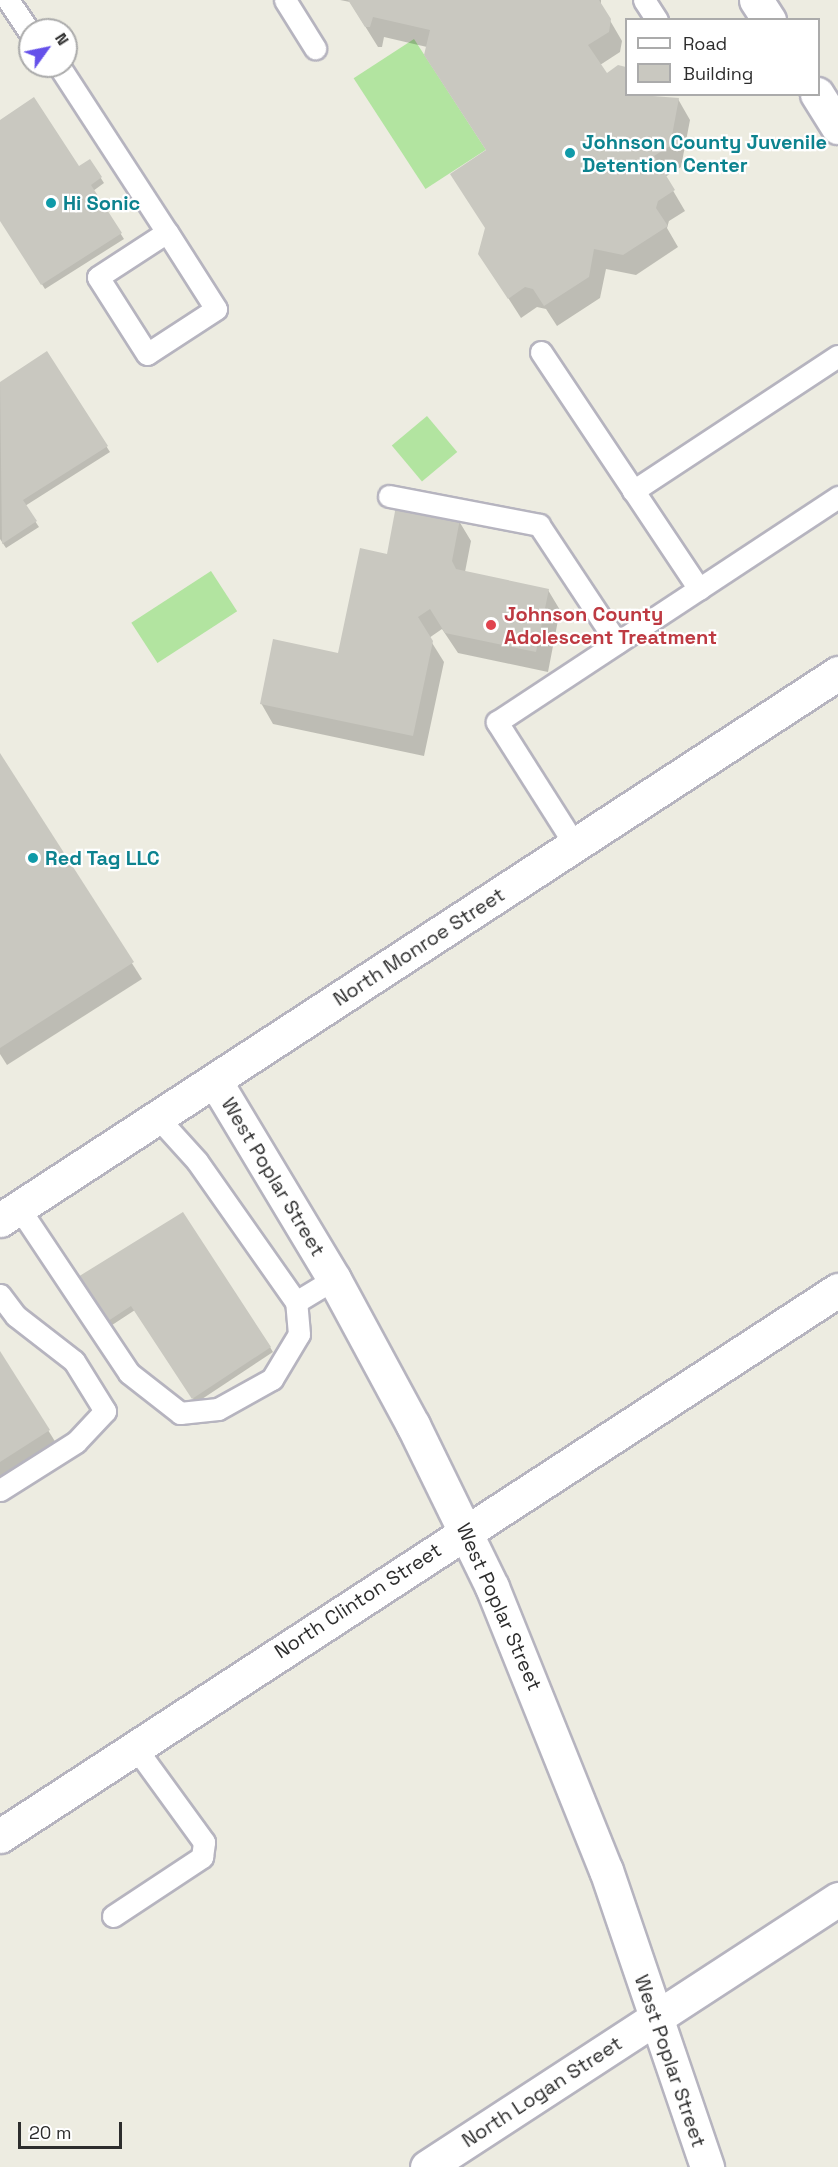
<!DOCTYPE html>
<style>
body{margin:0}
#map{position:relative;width:838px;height:2167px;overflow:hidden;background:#edece1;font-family:"Space Grotesk",sans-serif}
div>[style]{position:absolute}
.pitch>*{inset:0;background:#b2e4a0;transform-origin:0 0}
.shadow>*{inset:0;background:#0003}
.building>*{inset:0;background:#c9c8c0}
.roads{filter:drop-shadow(2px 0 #b6b4bf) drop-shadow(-2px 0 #b6b4bf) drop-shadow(0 2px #b6b4bf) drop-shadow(0 -2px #b6b4bf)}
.lane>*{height:21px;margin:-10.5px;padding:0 10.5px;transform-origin:10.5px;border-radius:10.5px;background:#fff}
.street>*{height:33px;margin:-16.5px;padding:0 16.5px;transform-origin:16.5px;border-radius:16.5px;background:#fff}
.secondary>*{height:33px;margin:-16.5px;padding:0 16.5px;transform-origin:16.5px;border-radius:16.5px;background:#fff}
.dots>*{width:16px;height:16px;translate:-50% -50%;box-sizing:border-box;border:3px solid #fff;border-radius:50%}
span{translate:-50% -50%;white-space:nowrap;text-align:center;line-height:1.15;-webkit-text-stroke:4.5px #fff;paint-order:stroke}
.culture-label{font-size:20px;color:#0d838f;font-weight:700}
.left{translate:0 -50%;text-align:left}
.health-label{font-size:20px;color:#be3a42;font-weight:700}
.street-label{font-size:20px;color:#2d2d2d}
.legend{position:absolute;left:625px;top:18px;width:195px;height:78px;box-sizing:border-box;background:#fff;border:2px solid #ababab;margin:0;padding:8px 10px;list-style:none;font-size:18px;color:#2d2d2d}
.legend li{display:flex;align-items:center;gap:12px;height:30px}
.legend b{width:30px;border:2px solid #ababab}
.north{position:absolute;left:18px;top:18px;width:60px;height:60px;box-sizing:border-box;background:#fff;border:2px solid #ababab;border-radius:50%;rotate:57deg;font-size:16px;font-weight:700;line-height:24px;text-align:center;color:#2d2d2d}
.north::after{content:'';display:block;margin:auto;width:21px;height:27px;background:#6551ea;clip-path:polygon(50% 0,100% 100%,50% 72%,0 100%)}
.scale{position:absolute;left:18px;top:2122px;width:104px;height:27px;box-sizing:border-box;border:3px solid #2d2d2d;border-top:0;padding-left:8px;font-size:18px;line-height:21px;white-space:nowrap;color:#2d2d2d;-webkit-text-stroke:4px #fff;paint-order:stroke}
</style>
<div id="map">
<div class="pitch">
<i style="left:414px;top:39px;width:132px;height:72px;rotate:57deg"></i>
<i style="left:427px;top:416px;width:47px;height:46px;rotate:50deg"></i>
<i style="left:211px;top:571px;width:48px;height:95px;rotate:57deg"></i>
</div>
<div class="shadow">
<i style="clip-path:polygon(340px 0,601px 0,601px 5px,622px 41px,620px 52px,600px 65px,607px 75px,619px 67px,626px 69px,626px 94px,678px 99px,690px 120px,681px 167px,665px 177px,685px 211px,669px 221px,667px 228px,678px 247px,636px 275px,606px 269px,600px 298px,557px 326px,546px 309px,537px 307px,521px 318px,480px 254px,486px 229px,487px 151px,427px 47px,384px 37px,382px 47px,378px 47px,350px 2px)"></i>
<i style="clip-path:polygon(0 121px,78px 168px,90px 161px,104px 183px,93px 191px,124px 239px,45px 289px,0 219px)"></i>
<i style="clip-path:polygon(47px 354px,110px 452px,25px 506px,39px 527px,6px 548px,0 539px,0 384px)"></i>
<i style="clip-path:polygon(459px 521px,471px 541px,465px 572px,548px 590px,560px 610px,548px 672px,458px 653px,442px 629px,429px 638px,444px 662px,424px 756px,273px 724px,261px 703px,339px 654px,388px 555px)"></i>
<i style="clip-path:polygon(0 756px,142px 979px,7px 1065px,0 1054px)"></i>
<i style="clip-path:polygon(75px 1281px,270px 1347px,273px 1352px,196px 1403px,135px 1310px,106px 1329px)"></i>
<i style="clip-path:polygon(0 1353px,61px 1451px,0 1489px)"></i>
</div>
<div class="building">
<i style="clip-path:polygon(348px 0,599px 0,611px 19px,609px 32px,588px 45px,607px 73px,618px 65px,626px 67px,626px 94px,679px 98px,670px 146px,654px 156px,675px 190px,658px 201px,656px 208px,668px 226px,623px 255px,594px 249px,589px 277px,544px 306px,533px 289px,525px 287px,508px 299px,478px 254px,485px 228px,450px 174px,486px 150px,424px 55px,430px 30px,373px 17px,370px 27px,365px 27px)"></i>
<i style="clip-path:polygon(34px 97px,79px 166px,90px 159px,102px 177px,91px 185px,122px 233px,41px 285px,0 221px,0 120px)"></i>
<i style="clip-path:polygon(47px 351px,108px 446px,23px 500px,37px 521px,2px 544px,0 382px)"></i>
<i style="clip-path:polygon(396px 506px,460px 519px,452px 561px,456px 569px,549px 589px,536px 652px,445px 633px,430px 609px,418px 617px,433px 641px,413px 736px,260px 704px,273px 639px,338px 653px,360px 548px,387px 554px)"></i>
<i style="clip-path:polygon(0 753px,134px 962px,0 1048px)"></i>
<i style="clip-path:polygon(183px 1212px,271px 1347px,192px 1399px,131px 1306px,102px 1325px,73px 1280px)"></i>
<i style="clip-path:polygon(0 1351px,50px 1430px,0 1462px)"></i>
</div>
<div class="roads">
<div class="lane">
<i style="left:8px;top:0;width:40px;rotate:56deg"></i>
<i style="left:285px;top:0;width:57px;rotate:58deg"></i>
<i style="left:644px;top:0;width:24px;rotate:57deg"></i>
<i style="left:59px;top:66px;width:198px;rotate:57deg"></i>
<i style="left:167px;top:232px;width:91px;rotate:57.5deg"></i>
<i style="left:216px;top:309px;width:82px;rotate:146.9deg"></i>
<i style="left:147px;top:354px;width:91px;rotate:-122.5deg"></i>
<i style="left:98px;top:277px;width:82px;rotate:-33.1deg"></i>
<i style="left:541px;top:352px;width:285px;rotate:56.3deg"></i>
<i style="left:633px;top:491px;width:245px;rotate:-33.4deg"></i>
<i style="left:389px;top:496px;width:153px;rotate:10.9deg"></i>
<i style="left:539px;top:525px;width:141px;rotate:56.5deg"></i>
<i style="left:575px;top:845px;width:146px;rotate:-122.4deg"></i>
<i style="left:497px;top:722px;width:409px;rotate:-33.4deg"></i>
<i style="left:19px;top:1208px;width:198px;rotate:56.3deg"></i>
<i style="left:129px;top:1373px;width:65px;rotate:38.1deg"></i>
<i style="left:180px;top:1413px;width:38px;rotate:-6deg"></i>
<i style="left:218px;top:1409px;width:62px;rotate:-29.1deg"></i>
<i style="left:272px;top:1379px;width:52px;rotate:-59deg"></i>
<i style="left:299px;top:1334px;width:32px;rotate:-95deg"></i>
<i style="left:296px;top:1302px;width:172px;rotate:-125.1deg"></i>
<i style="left:197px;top:1161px;width:58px;rotate:-132.2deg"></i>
<i style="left:0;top:1295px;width:26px;rotate:53deg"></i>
<i style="left:16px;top:1316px;width:73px;rotate:37.8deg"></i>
<i style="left:74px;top:1361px;width:59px;rotate:58.2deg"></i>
<i style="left:105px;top:1411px;width:42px;rotate:133.1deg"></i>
<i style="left:76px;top:1442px;width:90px;rotate:147.7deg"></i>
<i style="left:296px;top:1302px;width:44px;rotate:-31.2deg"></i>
<i style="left:113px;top:1916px;width:107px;rotate:-33.5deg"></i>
<i style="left:202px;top:1857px;width:15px;rotate:-82deg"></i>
<i style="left:204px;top:1842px;width:117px;rotate:-126deg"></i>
</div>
<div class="street">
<i style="left:215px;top:1081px;width:231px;rotate:59deg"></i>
<i style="left:334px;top:1279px;width:166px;rotate:61.6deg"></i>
<i style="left:413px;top:1425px;width:180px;rotate:64deg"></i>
<i style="left:492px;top:1587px;width:305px;rotate:68.1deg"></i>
<i style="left:606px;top:1870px;width:314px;rotate:71.2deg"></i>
<i style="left:0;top:1220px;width:1001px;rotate:-33.13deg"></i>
<i style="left:0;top:1836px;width:1000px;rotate:-33.09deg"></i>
<i style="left:427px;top:2167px;width:491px;rotate:-33.1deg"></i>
</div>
<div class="secondary">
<i style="left:756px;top:0;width:24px;rotate:57deg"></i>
<i style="left:817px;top:94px;width:39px;rotate:58deg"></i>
</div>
</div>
<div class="dots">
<i style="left:570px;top:153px;background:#0f9aa8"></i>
<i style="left:51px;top:203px;background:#0f9aa8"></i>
<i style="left:491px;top:625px;background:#e0444e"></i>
<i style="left:33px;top:858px;background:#0f9aa8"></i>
</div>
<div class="culture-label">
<span class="left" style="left:582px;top:154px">Johnson County Juvenile<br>Detention Center</span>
<span class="left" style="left:63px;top:203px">Hi Sonic</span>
<span class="left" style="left:45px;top:858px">Red Tag LLC</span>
</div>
<div class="health-label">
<span class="left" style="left:504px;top:626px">Johnson County<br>Adolescent Treatment</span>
</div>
<div class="street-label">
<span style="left:419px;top:947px;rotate:-33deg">North Monroe Street</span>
<span style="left:273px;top:1177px;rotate:59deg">West Poplar Street</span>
<span style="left:358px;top:1601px;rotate:-33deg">North Clinton Street</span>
<span style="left:499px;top:1607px;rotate:66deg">West Poplar Street</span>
<span style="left:670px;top:2061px;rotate:71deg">West Poplar Street</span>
<span style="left:542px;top:2092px;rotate:-33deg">North Logan Street</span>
</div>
<ul class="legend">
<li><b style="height:8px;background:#fff"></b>Road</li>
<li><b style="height:16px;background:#c9c8c0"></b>Building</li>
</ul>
<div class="north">N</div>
<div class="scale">20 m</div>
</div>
